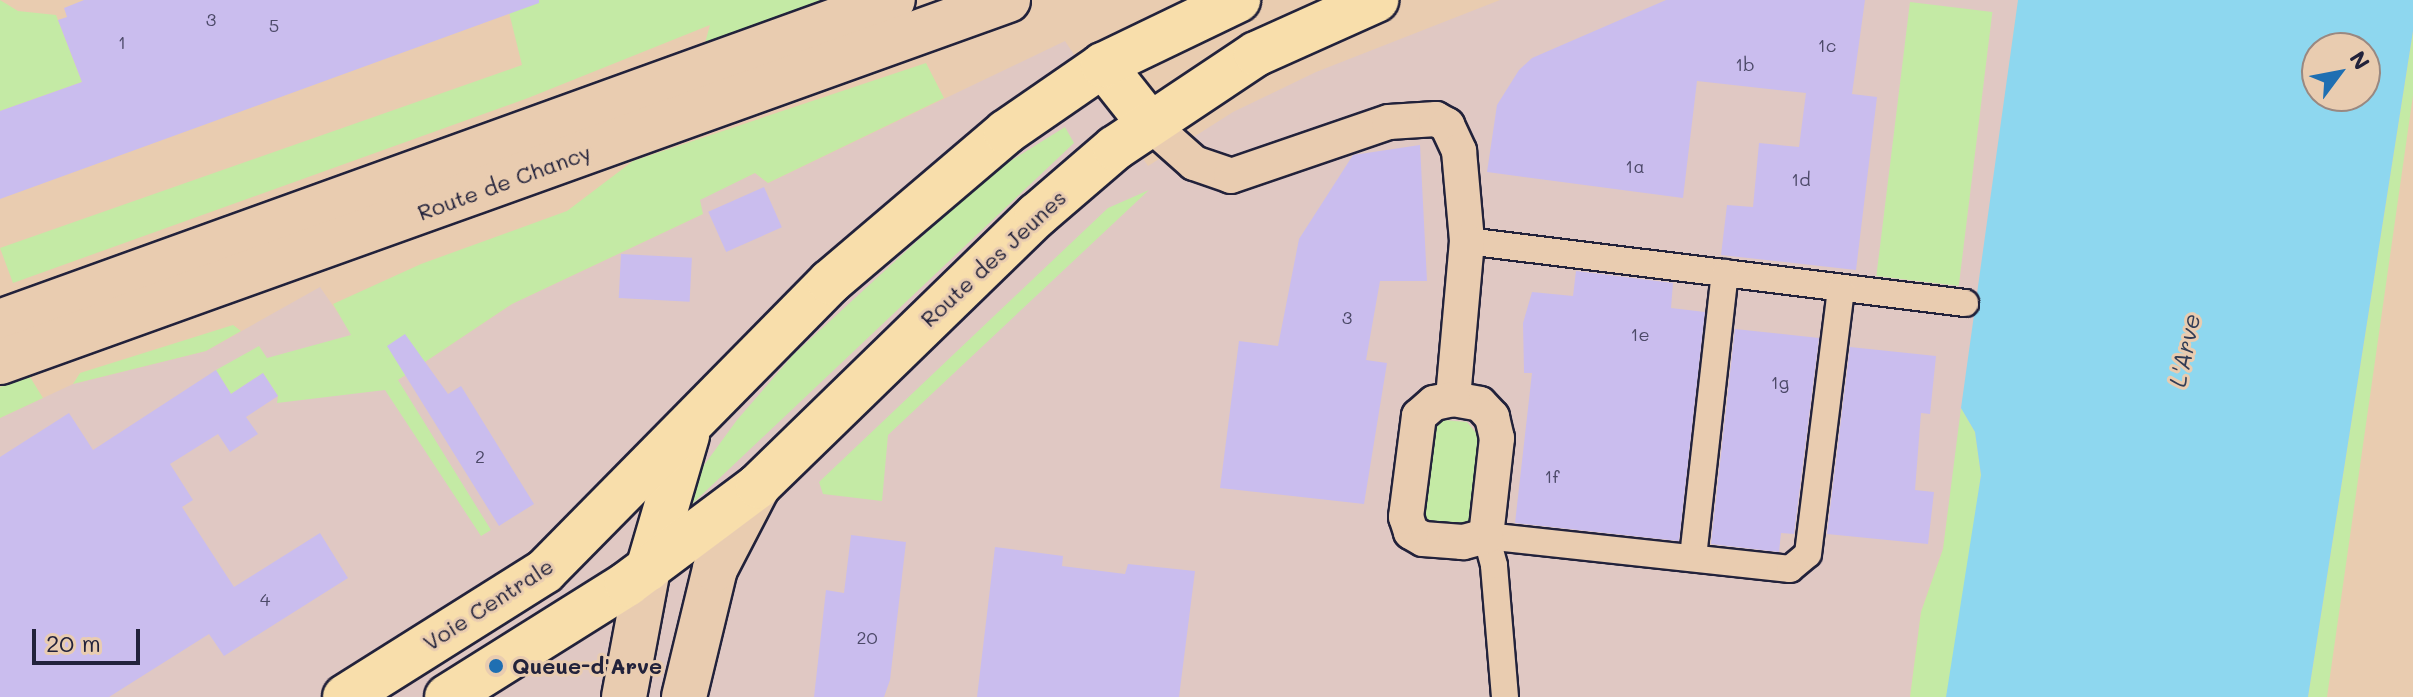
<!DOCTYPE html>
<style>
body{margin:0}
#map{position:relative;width:2413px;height:697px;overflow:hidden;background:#e9ccb0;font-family:Mali,sans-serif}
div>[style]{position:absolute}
.built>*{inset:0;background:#e0c8c3}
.green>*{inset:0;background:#c4eaa5;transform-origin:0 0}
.water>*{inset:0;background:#8ed7ef}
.building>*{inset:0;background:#cabdee;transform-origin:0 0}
.roads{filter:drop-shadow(2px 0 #22223b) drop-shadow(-2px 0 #22223b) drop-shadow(0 2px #22223b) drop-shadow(0 -2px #22223b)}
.pedestrian>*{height:26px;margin:-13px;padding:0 13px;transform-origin:13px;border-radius:13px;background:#e9ccb0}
.minor>*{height:34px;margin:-17px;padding:0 17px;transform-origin:17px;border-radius:17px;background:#e9ccb0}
.secondary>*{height:44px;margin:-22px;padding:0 22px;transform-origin:22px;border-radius:22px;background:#e9ccb0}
.primary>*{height:44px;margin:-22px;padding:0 22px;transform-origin:22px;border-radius:22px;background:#f8deab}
.dots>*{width:22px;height:22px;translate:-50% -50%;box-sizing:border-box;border:4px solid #e9ccb0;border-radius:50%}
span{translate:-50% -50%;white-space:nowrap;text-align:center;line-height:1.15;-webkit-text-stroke:6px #e9ccb0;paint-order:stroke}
.number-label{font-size:18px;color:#4c4968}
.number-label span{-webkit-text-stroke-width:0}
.street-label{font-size:22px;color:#22223b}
.poi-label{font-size:22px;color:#22223b;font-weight:700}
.left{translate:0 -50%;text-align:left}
.water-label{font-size:24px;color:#323d56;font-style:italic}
.north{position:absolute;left:2301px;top:32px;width:80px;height:80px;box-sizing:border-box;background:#e9ccb0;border:2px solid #998881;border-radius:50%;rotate:58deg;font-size:22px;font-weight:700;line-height:32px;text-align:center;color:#22223b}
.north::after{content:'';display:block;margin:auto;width:28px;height:36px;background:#1f6fb2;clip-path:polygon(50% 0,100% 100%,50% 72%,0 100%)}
.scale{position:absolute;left:32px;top:629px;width:108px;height:36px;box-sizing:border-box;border:4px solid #22223b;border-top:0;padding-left:10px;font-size:24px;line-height:28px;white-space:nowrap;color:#22223b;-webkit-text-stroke:6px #e9ccb0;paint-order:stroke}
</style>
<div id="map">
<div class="built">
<i style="clip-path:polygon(1500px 0,2018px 0,1943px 549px,1921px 612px,1910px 697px,0 697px,0 418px,73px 384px,206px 351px,320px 287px,389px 386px,512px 304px,703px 214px,699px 200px,755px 173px,768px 183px,1065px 41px,1148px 166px,1233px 112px,1316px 72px)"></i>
</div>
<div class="green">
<i style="clip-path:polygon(0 0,18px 11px,56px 15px,82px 82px,0 111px)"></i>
<i style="clip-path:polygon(506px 0,823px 0,705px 43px,710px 25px,528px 98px,13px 283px,0 248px,522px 65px)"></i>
<i style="left:1910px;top:2px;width:83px;height:276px;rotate:7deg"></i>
<i style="clip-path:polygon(2413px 31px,2413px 95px,2327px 697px,2308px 697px)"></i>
<i style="clip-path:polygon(926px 63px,944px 98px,768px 183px,755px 173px,700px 200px,703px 214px,512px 304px,398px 380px,491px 530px,481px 536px,385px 390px,277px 403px,278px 396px,263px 373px,231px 394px,216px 370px,259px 346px,267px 358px,351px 335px,333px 304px,421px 264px,567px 211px,633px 161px)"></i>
<i style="clip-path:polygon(1065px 127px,1074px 143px,690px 506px,680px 498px,737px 420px,793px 355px,991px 173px)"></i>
<i style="clip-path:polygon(1149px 190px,888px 435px,882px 501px,823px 494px,819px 482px,1108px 208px)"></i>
<i style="clip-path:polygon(233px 325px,241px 331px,206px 351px,73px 384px,80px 373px)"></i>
<i style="clip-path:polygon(30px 377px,43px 398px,0 418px,0 387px)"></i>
<i style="clip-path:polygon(1961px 408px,1975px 432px,1981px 475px,1954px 668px,1946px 697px,1910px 697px,1921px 612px,1943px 549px)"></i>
<i style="clip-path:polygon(1443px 420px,1467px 422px,1483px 441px,1471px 521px,1463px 525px,1426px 522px,1419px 513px,1433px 423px)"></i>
</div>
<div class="water">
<i style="clip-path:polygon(evenodd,2018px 0,2413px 0,2413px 31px,2308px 697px,1946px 697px,1981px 475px,1975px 432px,1961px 408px,2018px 0,2317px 48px,2365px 48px,2365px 96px,2317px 96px,2317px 48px)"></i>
</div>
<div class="building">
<i style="clip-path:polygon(84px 0,539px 0,539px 3px,0 199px,0 111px,82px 82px,58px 20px,67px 17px,64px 8px)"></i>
<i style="clip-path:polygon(1666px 0,1865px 0,1852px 94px,1877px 97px,1856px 270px,1721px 255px,1727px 205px,1753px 207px,1759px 143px,1799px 147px,1806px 93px,1697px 81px,1683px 198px,1487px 172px,1497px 105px,1519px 70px,1532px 58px)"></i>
<i style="clip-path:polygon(1420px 145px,1427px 281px,1380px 281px,1366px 360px,1387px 363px,1364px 504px,1220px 488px,1239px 341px,1278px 346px,1299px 239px,1353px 155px)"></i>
<i style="left:764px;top:187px;width:44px;height:61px;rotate:66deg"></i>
<i style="left:621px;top:254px;width:71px;height:44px;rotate:3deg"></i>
<i style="clip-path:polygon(1576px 271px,1673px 283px,1671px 308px,1705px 312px,1679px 541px,1515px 523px,1532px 373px,1524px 373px,1523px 323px,1532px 292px,1573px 296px)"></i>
<i style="clip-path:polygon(1735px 329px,1819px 338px,1794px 534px,1781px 533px,1779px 552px,1711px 544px)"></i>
<i style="clip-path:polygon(405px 334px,448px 394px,461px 386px,534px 504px,499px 526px,387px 346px)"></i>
<i style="clip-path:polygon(1850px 347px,1936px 356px,1930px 414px,1921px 413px,1915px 490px,1934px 492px,1928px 544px,1827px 534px)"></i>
<i style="clip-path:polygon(216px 370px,231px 394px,263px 373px,278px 396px,246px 417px,258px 434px,230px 452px,218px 434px,170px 464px,193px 500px,182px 507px,234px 587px,320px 533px,348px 578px,224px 656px,209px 634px,109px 697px,0 697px,0 457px,69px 413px,93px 450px)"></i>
<i style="clip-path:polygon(851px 535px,906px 542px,890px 680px,884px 697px,814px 697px,826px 590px,844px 593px)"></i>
<i style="clip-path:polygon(995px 547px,1063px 556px,1062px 566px,1125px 574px,1128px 564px,1195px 571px,1179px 697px,977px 697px)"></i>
</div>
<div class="roads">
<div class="pedestrian">
<i style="left:1467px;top:241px;width:502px;rotate:7.1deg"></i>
<i style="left:1693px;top:557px;width:286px;rotate:-83.6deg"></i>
<i style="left:1505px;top:697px;width:132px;rotate:-94.8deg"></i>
<i style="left:1494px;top:565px;width:30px;rotate:-105deg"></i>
<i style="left:1486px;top:536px;width:306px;rotate:6.2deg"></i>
<i style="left:1790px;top:569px;width:23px;rotate:-40deg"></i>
<i style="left:1808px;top:554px;width:266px;rotate:-82.9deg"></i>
</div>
<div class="minor">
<i style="left:1149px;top:123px;width:60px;rotate:41.6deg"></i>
<i style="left:1194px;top:163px;width:39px;rotate:19deg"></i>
<i style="left:1231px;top:176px;width:167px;rotate:-18.9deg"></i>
<i style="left:1389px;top:122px;width:47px;rotate:-3.7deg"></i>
<i style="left:1436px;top:119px;width:13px;rotate:29deg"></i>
<i style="left:1447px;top:125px;width:29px;rotate:65deg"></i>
<i style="left:1459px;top:151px;width:90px;rotate:84.9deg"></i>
<i style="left:1467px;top:241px;width:159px;rotate:95.1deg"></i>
<i style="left:1453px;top:399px;width:27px;rotate:10deg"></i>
<i style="left:1480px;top:404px;width:18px;rotate:47deg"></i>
<i style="left:1492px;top:417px;width:22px;rotate:77deg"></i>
<i style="left:1497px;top:438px;width:99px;rotate:96.4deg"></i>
<i style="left:1486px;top:536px;width:24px;rotate:165deg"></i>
<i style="left:1463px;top:542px;width:40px;rotate:-175.7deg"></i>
<i style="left:1423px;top:539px;width:14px;rotate:-150deg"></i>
<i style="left:1411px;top:532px;width:16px;rotate:-108deg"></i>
<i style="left:1406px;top:517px;width:102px;rotate:-82.7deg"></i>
<i style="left:1419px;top:416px;width:20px;rotate:-41deg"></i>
<i style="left:1434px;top:403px;width:19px;rotate:-12deg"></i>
</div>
<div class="secondary">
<i style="left:0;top:322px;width:949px;rotate:-19.83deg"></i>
<i style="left:0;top:362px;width:1071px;rotate:-19.75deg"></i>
<i style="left:624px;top:697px;width:130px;rotate:-79.4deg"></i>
<i style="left:684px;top:697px;width:132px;rotate:-76.4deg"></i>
<i style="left:715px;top:569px;width:93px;rotate:-62.6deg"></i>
</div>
<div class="primary">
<i style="left:1103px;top:65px;width:74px;rotate:51.6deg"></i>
<i style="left:648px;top:569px;width:139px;rotate:-73.7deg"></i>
<i style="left:345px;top:697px;width:236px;rotate:-32.2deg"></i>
<i style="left:545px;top:571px;width:406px;rotate:-45.4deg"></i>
<i style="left:830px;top:282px;width:231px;rotate:-40.4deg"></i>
<i style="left:1006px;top:132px;width:118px;rotate:-34.6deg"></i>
<i style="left:1103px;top:65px;width:150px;rotate:-25.7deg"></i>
<i style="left:447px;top:697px;width:213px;rotate:-32.1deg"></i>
<i style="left:627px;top:584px;width:164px;rotate:-36.8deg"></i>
<i style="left:758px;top:486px;width:389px;rotate:-44.2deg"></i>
<i style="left:1037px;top:215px;width:103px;rotate:-40.7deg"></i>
<i style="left:1115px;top:148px;width:169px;rotate:-33.7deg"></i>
<i style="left:1256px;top:54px;width:132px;rotate:-24.2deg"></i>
</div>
</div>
<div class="dots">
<i style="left:496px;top:666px;background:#1f6fb2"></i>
</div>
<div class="number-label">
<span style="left:211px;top:19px">3</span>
<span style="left:274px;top:25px">5</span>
<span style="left:122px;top:42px">1</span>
<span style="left:1827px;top:45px">1c</span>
<span style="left:1745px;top:64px">1b</span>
<span style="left:1635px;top:166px">1a</span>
<span style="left:1801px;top:179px">1d</span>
<span style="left:1347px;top:317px">3</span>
<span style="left:1640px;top:334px">1e</span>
<span style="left:1780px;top:382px">1g</span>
<span style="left:480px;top:456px">2</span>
<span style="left:1552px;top:476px">1f</span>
<span style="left:265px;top:599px">4</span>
<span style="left:867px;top:637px">20</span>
</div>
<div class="street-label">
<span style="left:504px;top:182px;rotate:-20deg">Route de Chancy</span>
<span style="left:993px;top:258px;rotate:-43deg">Route des Jeunes</span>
<span style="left:488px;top:604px;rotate:-33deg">Voie Centrale</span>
</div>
<div class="poi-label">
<span class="left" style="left:512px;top:666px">Queue-d'Arve</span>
</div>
<div class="water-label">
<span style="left:2184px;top:350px;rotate:-78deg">L'Arve</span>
</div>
<div class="north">N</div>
<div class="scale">20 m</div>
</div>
